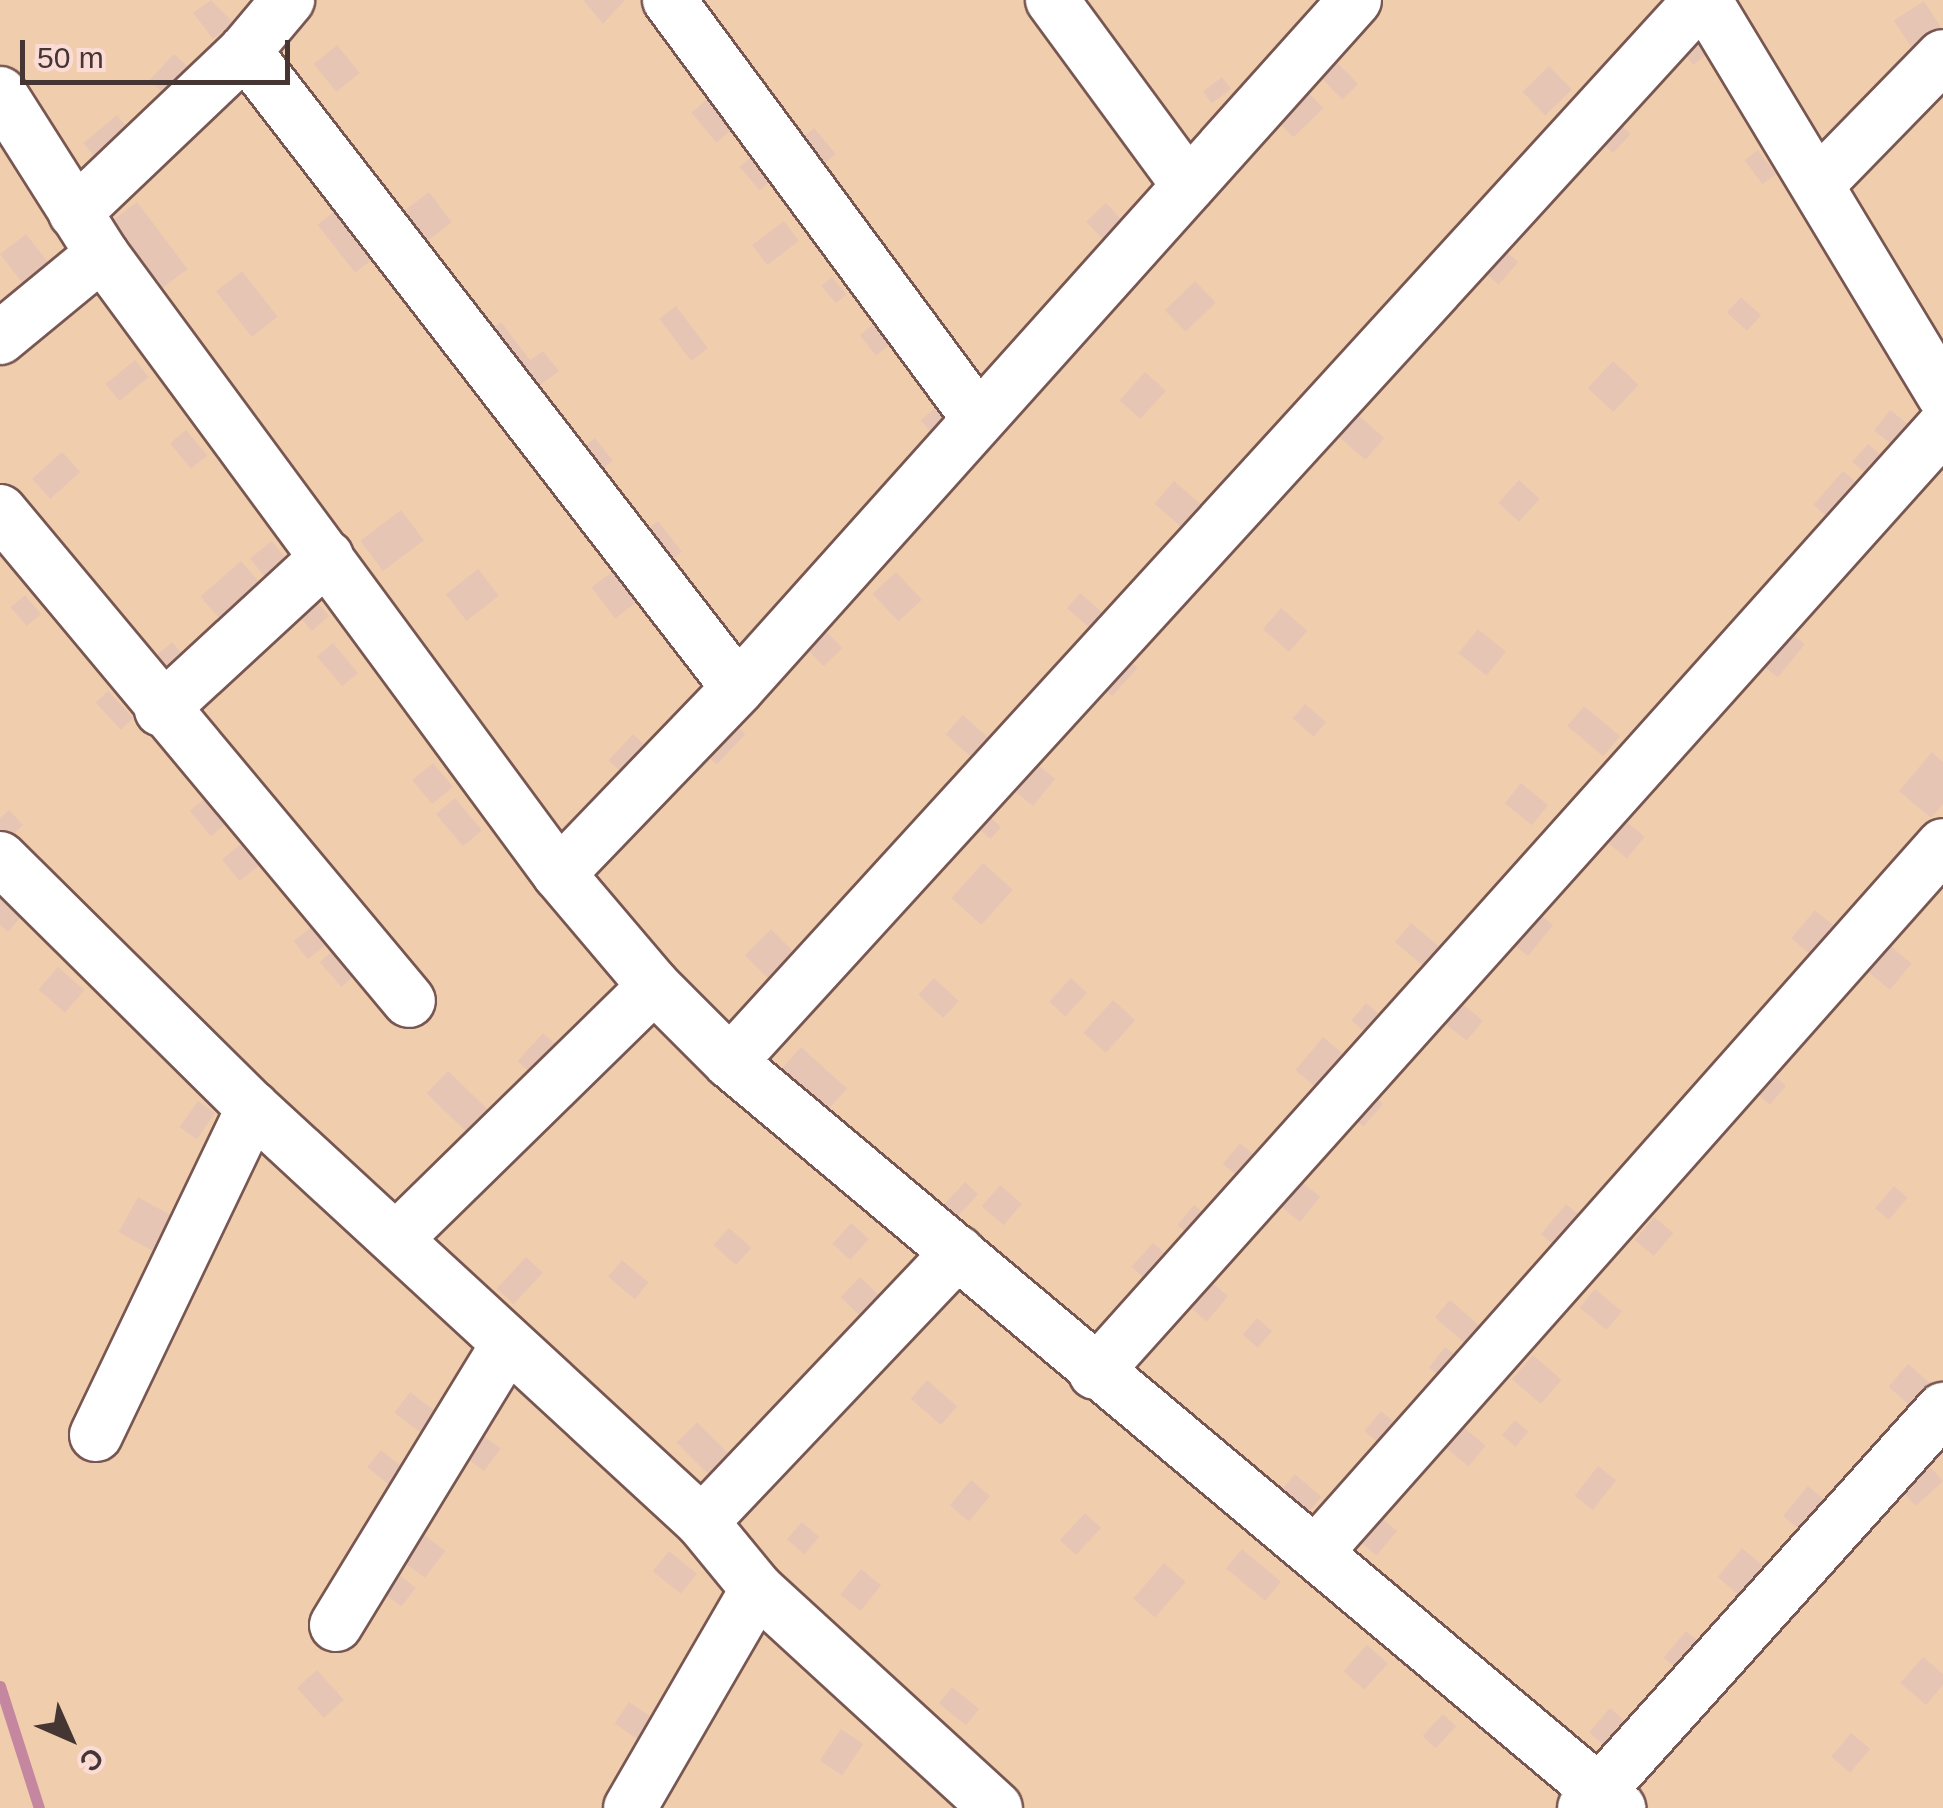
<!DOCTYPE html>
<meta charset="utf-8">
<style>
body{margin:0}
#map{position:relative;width:1943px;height:1808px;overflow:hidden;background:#fadbd6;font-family:Helvetica,sans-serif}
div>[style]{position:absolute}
.green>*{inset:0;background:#f0cead;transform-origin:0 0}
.stream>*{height:11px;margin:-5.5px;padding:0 5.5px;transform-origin:5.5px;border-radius:5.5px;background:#c587a0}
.building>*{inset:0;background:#e6c5b5;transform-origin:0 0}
.roads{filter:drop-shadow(2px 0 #785752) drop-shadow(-2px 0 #785752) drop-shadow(0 2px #785752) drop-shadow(0 -2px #785752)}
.minor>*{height:52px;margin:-26px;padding:0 26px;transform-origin:26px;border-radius:26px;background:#fff}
span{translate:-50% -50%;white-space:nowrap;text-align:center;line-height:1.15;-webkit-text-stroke:9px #fadbd6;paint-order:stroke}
.north{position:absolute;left:20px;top:1688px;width:100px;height:100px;-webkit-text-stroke:8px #fadbd6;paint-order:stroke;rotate:135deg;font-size:28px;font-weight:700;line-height:40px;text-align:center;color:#453633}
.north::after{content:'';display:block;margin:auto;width:35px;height:45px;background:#453633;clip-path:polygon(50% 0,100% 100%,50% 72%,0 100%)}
.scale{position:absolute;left:20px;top:40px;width:270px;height:45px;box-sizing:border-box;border:5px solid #453633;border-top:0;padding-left:12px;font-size:30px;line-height:35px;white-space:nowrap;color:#453633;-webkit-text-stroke:8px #fadbd6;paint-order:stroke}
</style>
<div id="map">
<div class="green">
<i style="left:0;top:0;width:1943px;height:1808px"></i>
</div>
<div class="stream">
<i style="left:0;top:1686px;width:128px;rotate:72.3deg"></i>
</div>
<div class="building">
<i style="clip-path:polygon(211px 0,234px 23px,213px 39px,193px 13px)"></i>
<i style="clip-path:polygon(583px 0,625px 0,603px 24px)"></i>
<i style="left:1924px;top:1px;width:35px;height:36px;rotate:57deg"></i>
<i style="left:1694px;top:31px;width:26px;height:22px;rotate:51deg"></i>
<i style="left:337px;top:45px;width:36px;height:30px;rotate:51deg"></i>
<i style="left:174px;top:54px;width:19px;height:36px;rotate:43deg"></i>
<i style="left:1329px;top:54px;width:42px;height:22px;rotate:46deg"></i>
<i style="left:1549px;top:66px;width:33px;height:37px;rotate:46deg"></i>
<i style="left:1222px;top:77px;width:15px;height:24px;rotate:53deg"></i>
<i style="left:1304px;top:88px;width:28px;height:42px;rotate:46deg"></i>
<i style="left:709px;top:98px;width:39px;height:23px;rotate:50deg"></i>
<i style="left:117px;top:115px;width:25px;height:44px;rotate:50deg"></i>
<i style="left:1612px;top:117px;width:25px;height:26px;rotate:42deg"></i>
<i style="left:814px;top:128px;width:34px;height:26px;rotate:50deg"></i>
<i style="left:1758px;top:150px;width:30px;height:17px;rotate:53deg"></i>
<i style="left:755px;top:154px;width:31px;height:20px;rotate:50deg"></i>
<i style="left:429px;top:192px;width:38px;height:36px;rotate:53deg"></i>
<i style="left:349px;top:200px;width:61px;height:40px;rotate:52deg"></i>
<i style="left:137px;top:202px;width:84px;height:48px;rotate:53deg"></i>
<i style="left:1106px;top:203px;width:26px;height:27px;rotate:47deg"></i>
<i style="left:784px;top:221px;width:25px;height:40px;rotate:53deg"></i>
<i style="left:26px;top:234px;width:37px;height:33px;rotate:52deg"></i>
<i style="left:1494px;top:241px;width:32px;height:30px;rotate:41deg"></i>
<i style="left:242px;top:271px;width:58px;height:33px;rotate:52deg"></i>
<i style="left:832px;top:277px;width:23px;height:14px;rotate:50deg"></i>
<i style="left:1195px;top:281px;width:30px;height:42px;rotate:46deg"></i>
<i style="left:1741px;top:297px;width:27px;height:21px;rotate:42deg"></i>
<i style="left:676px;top:306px;width:53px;height:21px;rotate:53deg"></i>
<i style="clip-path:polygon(501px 322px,530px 360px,543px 351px,559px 371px,526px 396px,481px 337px)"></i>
<i style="left:876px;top:322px;width:26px;height:21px;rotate:51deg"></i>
<i style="left:135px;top:360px;width:22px;height:38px;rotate:51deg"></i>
<i style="left:1613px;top:361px;width:35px;height:37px;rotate:43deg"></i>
<i style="left:1145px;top:372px;width:28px;height:38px;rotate:42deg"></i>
<i style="left:935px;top:408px;width:18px;height:19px;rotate:49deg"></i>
<i style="left:1890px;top:410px;width:34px;height:26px;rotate:38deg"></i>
<i style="left:1358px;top:415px;width:35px;height:29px;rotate:41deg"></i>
<i style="left:186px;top:430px;width:33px;height:21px;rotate:50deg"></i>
<i style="left:595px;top:438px;width:29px;height:31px;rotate:52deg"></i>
<i style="left:1868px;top:444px;width:29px;height:24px;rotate:41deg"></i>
<i style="left:62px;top:452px;width:27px;height:40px;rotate:48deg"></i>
<i style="left:1843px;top:471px;width:28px;height:45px;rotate:41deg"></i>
<i style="left:1519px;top:480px;width:28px;height:31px;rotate:42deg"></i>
<i style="left:1174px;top:481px;width:37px;height:30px;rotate:41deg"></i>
<i style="left:401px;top:510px;width:38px;height:51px;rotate:53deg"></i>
<i style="left:658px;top:521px;width:39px;height:29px;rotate:52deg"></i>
<i style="left:272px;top:541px;width:29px;height:28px;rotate:52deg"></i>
<i style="left:241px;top:561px;width:37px;height:54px;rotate:49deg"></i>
<i style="left:617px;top:568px;width:39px;height:32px;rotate:53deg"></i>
<i style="left:478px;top:569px;width:34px;height:41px;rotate:52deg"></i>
<i style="left:896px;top:572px;width:38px;height:32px;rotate:47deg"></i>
<i style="left:1080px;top:593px;width:33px;height:20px;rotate:41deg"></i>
<i style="left:310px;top:594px;width:29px;height:23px;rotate:49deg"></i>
<i style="left:25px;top:595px;width:25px;height:19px;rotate:50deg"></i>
<i style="left:1281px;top:608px;width:35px;height:28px;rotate:41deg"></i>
<i style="left:818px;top:623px;width:35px;height:26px;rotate:46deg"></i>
<i style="left:1780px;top:624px;width:32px;height:43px;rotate:39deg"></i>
<i style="left:1478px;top:629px;width:36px;height:31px;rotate:39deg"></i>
<i style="left:172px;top:642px;width:20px;height:31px;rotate:49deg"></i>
<i style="left:333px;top:643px;width:39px;height:21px;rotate:50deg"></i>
<i style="left:1119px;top:651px;width:25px;height:38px;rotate:42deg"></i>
<i style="left:108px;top:691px;width:37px;height:17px;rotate:47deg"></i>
<i style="left:1305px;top:704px;width:28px;height:19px;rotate:41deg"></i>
<i style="left:1584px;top:706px;width:47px;height:26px;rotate:40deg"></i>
<i style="left:963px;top:715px;width:40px;height:26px;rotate:42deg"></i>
<i style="left:727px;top:717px;width:25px;height:42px;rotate:43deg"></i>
<i style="left:633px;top:734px;width:22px;height:36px;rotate:43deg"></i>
<i style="clip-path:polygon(1932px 752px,1943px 762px,1943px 804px,1931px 818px,1899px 791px)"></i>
<i style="left:433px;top:763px;width:31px;height:27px;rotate:50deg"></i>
<i style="left:1038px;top:765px;width:22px;height:35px;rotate:39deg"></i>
<i style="left:1521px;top:783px;width:35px;height:26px;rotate:39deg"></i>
<i style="left:209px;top:795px;width:33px;height:25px;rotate:50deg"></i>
<i style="left:455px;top:798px;width:42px;height:25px;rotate:50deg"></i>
<i style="left:981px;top:809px;width:27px;height:16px;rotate:42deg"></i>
<i style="clip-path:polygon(9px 810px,23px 825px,0 847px,0 818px)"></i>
<i style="left:1621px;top:817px;width:31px;height:28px;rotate:40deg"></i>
<i style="left:246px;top:840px;width:28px;height:31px;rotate:51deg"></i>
<i style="left:983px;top:863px;width:40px;height:47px;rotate:42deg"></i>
<i style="clip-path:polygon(0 896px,22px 916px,8px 932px,0 925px)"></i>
<i style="left:1526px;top:903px;width:35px;height:40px;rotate:39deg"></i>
<i style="left:1815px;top:910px;width:25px;height:37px;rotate:40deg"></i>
<i style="left:318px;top:922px;width:23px;height:31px;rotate:52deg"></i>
<i style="left:1411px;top:923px;width:45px;height:25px;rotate:40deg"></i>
<i style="left:771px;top:929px;width:40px;height:37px;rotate:45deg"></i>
<i style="left:1881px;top:938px;width:40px;height:34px;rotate:40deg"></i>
<i style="left:337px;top:947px;width:33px;height:23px;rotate:49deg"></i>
<i style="left:58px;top:967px;width:35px;height:30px;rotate:41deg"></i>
<i style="left:934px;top:978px;width:34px;height:23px;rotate:43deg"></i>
<i style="left:1071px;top:978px;width:22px;height:32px;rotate:43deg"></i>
<i style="left:1455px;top:998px;width:36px;height:26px;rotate:39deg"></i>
<i style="left:1113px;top:1000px;width:30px;height:44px;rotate:42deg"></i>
<i style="left:1366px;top:1003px;width:25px;height:23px;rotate:40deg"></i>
<i style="left:543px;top:1033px;width:24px;height:38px;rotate:42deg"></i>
<i style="left:1323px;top:1037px;width:35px;height:43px;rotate:40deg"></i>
<i style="left:801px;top:1047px;width:62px;height:32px;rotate:42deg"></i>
<i style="left:1762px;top:1065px;width:32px;height:25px;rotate:41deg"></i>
<i style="left:448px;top:1071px;width:67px;height:31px;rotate:44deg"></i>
<i style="left:1368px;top:1091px;width:20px;height:30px;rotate:41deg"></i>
<i style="left:198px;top:1101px;width:21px;height:32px;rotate:35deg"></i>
<i style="left:1240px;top:1143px;width:23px;height:27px;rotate:40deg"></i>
<i style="left:1293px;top:1175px;width:35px;height:32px;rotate:39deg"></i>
<i style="left:965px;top:1182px;width:18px;height:38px;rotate:43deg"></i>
<i style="left:1000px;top:1185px;width:29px;height:28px;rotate:41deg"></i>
<i style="left:1894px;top:1186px;width:18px;height:29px;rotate:41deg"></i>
<i style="left:138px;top:1197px;width:38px;height:40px;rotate:29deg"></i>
<i style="left:1566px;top:1204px;width:26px;height:39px;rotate:40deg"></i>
<i style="left:1194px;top:1205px;width:23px;height:26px;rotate:40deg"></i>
<i style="left:1654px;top:1217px;width:25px;height:30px;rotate:40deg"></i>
<i style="left:851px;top:1223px;width:24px;height:28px;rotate:42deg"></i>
<i style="left:729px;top:1228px;width:30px;height:23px;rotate:42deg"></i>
<i style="left:1153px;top:1243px;width:28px;height:32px;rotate:42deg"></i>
<i style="left:526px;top:1257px;width:23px;height:43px;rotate:43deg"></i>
<i style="left:622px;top:1260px;width:35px;height:22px;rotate:40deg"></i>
<i style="left:860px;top:1277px;width:32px;height:28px;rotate:44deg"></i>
<i style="left:1205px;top:1277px;width:30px;height:33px;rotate:40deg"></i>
<i style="left:1595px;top:1289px;width:35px;height:24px;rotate:40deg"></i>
<i style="left:1450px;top:1300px;width:40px;height:23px;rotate:41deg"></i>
<i style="left:1257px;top:1318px;width:20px;height:22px;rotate:41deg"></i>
<i style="left:1445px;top:1347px;width:18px;height:26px;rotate:38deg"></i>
<i style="left:1533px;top:1355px;width:38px;height:32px;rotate:41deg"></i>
<i style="left:1908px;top:1364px;width:33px;height:30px;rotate:41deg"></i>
<i style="left:927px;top:1380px;width:40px;height:25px;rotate:41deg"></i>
<i style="left:410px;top:1392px;width:36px;height:26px;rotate:37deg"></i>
<i style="left:1381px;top:1411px;width:23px;height:26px;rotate:40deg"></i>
<i style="left:1515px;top:1420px;width:18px;height:20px;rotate:41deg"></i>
<i style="left:697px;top:1422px;width:47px;height:29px;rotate:45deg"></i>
<i style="left:1462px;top:1426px;width:31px;height:27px;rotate:40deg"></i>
<i style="left:476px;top:1430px;width:31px;height:28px;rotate:37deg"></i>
<i style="left:381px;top:1450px;width:35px;height:22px;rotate:39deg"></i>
<i style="left:1923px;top:1459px;width:30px;height:37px;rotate:48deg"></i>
<i style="left:1598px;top:1466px;width:23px;height:38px;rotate:38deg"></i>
<i style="left:1295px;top:1474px;width:35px;height:36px;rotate:41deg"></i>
<i style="left:971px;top:1480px;width:25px;height:33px;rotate:40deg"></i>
<i style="left:1808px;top:1486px;width:35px;height:39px;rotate:40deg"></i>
<i style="left:1085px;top:1513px;width:22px;height:37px;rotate:43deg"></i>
<i style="left:1378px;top:1515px;width:25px;height:32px;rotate:40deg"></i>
<i style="left:802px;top:1522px;width:23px;height:23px;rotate:41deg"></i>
<i style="left:415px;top:1528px;width:38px;height:34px;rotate:37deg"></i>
<i style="left:1742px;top:1548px;width:42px;height:38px;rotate:40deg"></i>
<i style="left:1242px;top:1549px;width:51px;height:25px;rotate:40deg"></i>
<i style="left:669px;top:1551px;width:36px;height:26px;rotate:39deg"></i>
<i style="left:1164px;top:1563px;width:29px;height:47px;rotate:41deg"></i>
<i style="left:387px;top:1566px;width:36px;height:24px;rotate:37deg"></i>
<i style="left:861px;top:1569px;width:26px;height:33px;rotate:39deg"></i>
<i style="left:1686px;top:1631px;width:31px;height:35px;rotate:40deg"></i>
<i style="left:1367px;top:1645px;width:28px;height:35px;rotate:42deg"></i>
<i style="clip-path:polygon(1923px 1657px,1943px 1674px,1943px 1685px,1926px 1705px,1900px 1683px)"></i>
<i style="left:317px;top:1670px;width:40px;height:27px;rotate:48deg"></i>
<i style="left:952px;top:1687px;width:35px;height:21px;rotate:39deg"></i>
<i style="left:629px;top:1702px;width:29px;height:26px;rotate:34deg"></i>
<i style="left:1610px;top:1708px;width:40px;height:32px;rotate:41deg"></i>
<i style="left:1443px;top:1714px;width:18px;height:30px;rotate:43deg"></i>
<i style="left:841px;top:1729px;width:27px;height:38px;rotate:34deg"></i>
<i style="left:1851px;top:1733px;width:25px;height:31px;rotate:40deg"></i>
</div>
<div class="roads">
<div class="minor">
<i style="left:669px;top:0;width:520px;rotate:53.53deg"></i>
<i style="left:1052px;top:0;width:230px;rotate:53.7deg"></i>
<i style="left:1705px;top:0;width:461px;rotate:58.9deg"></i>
<i style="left:245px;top:51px;width:805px;rotate:52.26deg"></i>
<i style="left:0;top:93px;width:191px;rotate:57.6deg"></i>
<i style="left:102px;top:254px;width:770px;rotate:53.61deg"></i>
<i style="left:559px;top:874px;width:147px;rotate:49.7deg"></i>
<i style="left:654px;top:986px;width:107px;rotate:45deg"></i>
<i style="left:730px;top:1062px;width:1161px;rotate:40deg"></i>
<i style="left:1819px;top:183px;width:177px;rotate:-45.7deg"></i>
<i style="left:75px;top:213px;width:235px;rotate:-43.6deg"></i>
<i style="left:245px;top:51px;width:67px;rotate:-49.9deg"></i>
<i style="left:0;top:338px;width:132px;rotate:-39.5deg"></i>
<i style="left:0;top:511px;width:638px;rotate:50.15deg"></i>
<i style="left:161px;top:710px;width:226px;rotate:-42.7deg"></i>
<i style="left:0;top:858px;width:356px;rotate:44.7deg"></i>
<i style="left:253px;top:1108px;width:611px;rotate:42.68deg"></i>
<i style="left:702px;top:1522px;width:87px;rotate:50.6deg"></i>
<i style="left:757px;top:1589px;width:324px;rotate:42.5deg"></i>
<i style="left:559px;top:874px;width:258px;rotate:-46.1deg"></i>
<i style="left:738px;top:688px;width:924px;rotate:-48.11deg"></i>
<i style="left:730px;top:1062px;width:1438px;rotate:-47.59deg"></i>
<i style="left:397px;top:1238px;width:360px;rotate:-44.4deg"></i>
<i style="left:1095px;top:1373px;width:1270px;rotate:-48.13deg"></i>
<i style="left:96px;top:1435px;width:363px;rotate:-64.4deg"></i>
<i style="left:702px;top:1522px;width:372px;rotate:-46.5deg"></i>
<i style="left:1318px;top:1550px;width:942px;rotate:-48.44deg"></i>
<i style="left:336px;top:1625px;width:328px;rotate:-58.6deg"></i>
<i style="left:630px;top:1808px;width:253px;rotate:-59.9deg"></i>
<i style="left:1584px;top:1808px;width:537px;rotate:-48.02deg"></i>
</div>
</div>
<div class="north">С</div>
<div class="scale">50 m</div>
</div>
